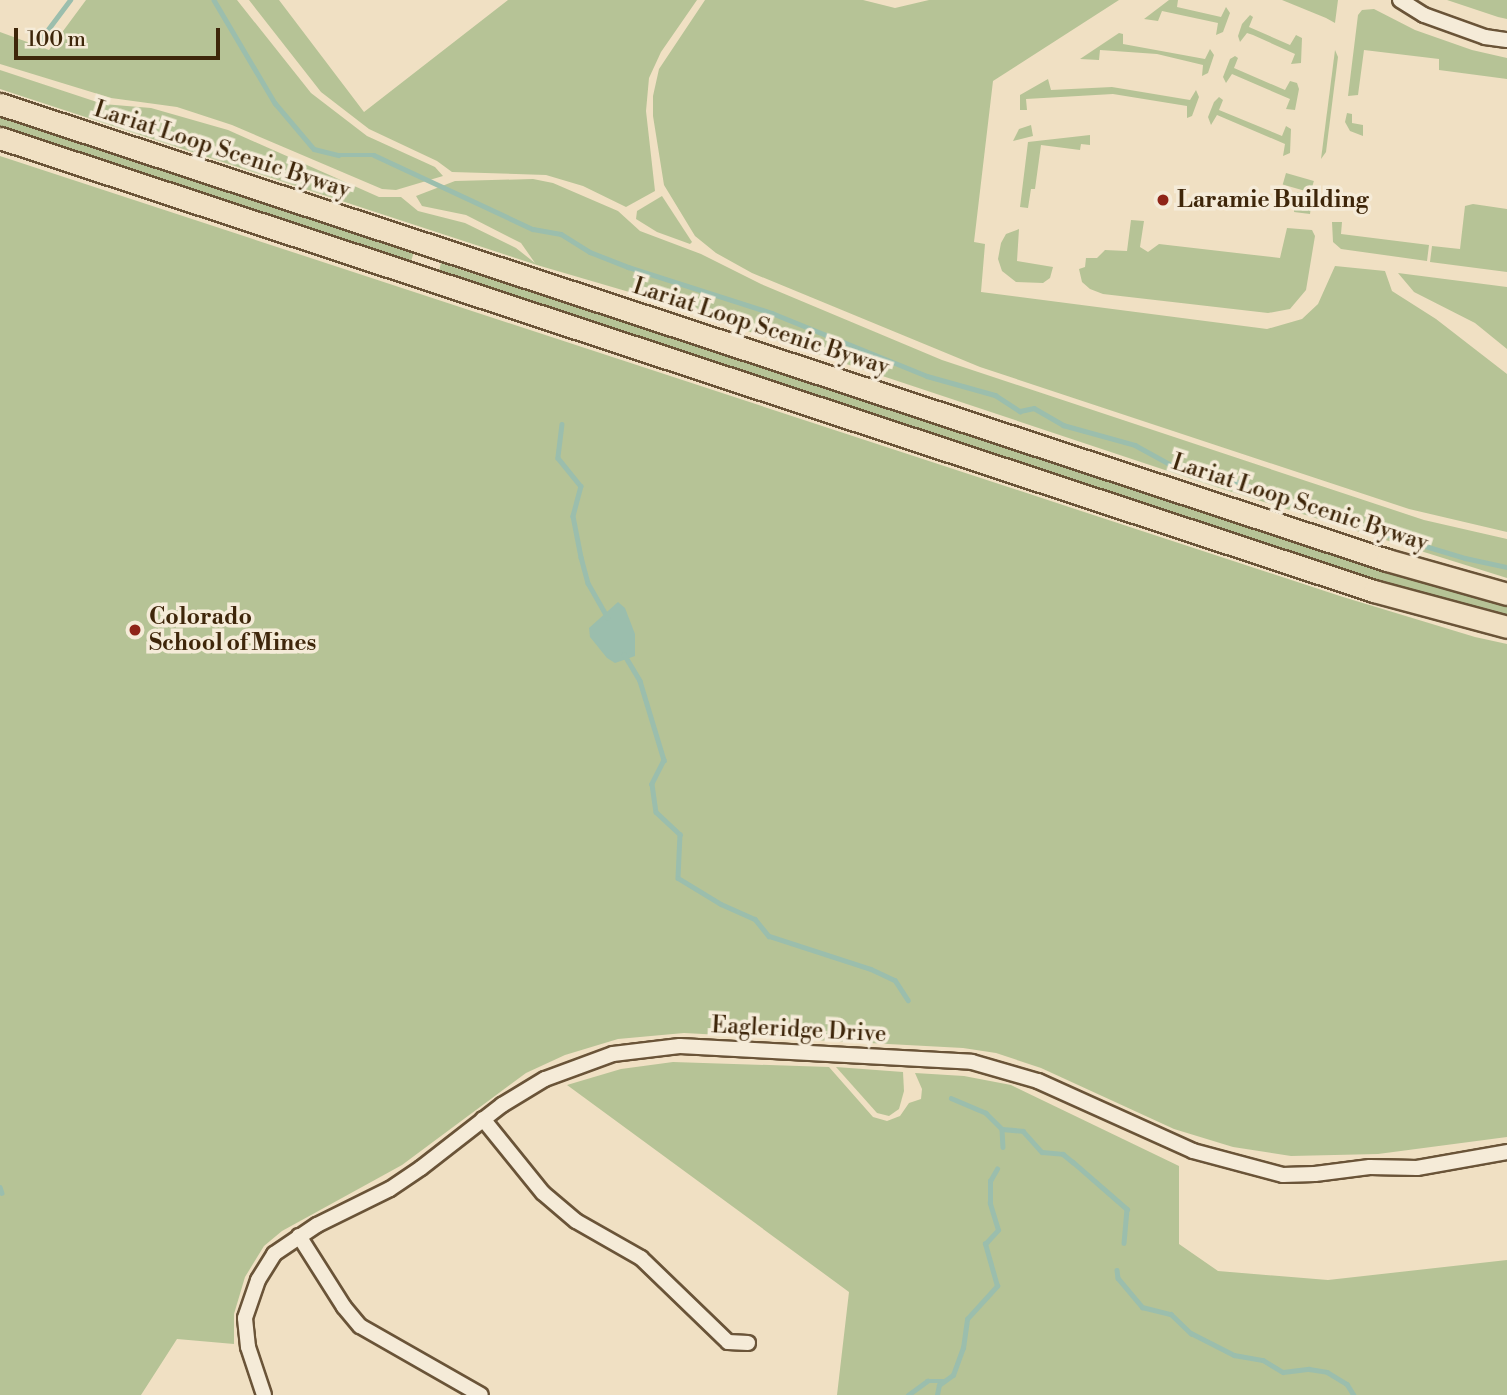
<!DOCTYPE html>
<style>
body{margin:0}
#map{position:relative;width:1507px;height:1395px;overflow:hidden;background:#f0e0c3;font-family:"Libre Bodoni",serif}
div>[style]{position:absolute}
.green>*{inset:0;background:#b6c396;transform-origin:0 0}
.water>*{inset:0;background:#9bbead}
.stream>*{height:4.5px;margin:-2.25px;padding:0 2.25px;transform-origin:2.25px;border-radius:2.25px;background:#9bbead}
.roads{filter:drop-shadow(2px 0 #6a5438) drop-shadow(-2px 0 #6a5438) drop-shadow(0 2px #6a5438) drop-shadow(0 -2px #6a5438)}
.minor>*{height:14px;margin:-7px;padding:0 7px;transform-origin:7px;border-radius:7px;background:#f5ebd8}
.highway>*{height:21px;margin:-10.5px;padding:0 10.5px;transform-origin:10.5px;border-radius:10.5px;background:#f0e0c3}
.dots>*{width:19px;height:19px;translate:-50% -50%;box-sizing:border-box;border:4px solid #f5ebd8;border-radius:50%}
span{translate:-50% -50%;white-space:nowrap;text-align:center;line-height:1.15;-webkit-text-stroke:7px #f5ebd8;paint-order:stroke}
.street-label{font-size:23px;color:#3e260a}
.poi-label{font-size:23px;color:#3e260a;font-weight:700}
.left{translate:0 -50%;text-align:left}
.scale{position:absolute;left:14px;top:28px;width:206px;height:32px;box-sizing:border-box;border:4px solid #3e260a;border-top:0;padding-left:9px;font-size:21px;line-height:24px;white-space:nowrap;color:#3e260a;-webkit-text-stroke:5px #f5ebd8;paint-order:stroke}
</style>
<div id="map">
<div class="green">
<i style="clip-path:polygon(86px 0,237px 0,311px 93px,367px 136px,435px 167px,443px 176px,396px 190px,382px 189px,232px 125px,177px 107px,111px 98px,0 64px,0 32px,49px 50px)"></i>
<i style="clip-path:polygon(249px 0,279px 0,364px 112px,508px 0,697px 0,661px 52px,649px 78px,646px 111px,655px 191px,626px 207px,583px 186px,546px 175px,452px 172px,437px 161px,369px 129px,321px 92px)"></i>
<i style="clip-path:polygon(705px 0,863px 0,895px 8px,929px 0,1119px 0,993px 81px,974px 242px,985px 244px,981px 292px,1267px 329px,1302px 319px,1318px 304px,1335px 266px,1385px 271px,1392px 291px,1436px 319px,1507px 374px,1507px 532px,1409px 509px,980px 367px,752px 273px,716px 253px,695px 236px,664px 185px,653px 116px,653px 96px,659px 69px)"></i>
<i style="clip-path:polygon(1169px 0,1178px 0,1177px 7px,1221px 17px,1226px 7px,1230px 13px,1223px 32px,1216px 35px,1218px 23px,1162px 11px,1158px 21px,1144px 19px)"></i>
<i style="clip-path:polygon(1282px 0,1338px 0,1335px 23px,1326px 18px)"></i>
<i style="clip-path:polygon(1447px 0,1507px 0,1507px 19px,1498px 17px)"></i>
<i style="clip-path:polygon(1374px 9px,1415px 30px,1472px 50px,1507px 58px,1507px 79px,1439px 70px,1439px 59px,1364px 50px,1358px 95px,1348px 96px,1358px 15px,1362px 10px)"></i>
<i style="clip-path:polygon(1250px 15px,1253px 17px,1249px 27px,1290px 45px,1296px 35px,1302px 38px,1301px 63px,1291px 64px,1295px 54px,1253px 35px,1247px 33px,1240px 42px,1238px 36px,1242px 24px)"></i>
<i style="clip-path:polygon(1119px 33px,1123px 34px,1123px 44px,1205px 59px,1210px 49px,1214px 55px,1208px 73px,1202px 76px,1203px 65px,1157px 54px,1100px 50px,1099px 60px,1080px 59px)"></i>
<i style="clip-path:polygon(1335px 50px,1338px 57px,1326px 152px,1321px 159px)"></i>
<i style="clip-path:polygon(1235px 56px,1238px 58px,1234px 68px,1285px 90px,1290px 81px,1297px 83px,1299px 89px,1295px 110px,1286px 109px,1290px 99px,1232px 74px,1226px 83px,1223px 77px,1230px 59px)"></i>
<i style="clip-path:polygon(0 70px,103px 104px,151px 108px,228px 130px,379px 197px,401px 197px,418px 211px,465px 223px,516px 248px,535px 263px,521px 243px,466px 215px,422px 206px,416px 196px,455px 181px,533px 179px,553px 183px,618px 211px,640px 231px,701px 254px,761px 284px,942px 360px,1424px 520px,1507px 539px,1507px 578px,1213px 486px,636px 294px,537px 265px,0 89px)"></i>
<i style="clip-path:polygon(1048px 79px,1051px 90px,1112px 87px,1190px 100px,1196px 90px,1199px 97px,1192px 116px,1187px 118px,1187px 106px,1113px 94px,1026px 99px,1027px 110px,1020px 110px,1020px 95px)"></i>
<i style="clip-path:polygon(1219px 97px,1223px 100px,1219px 110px,1282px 136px,1286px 126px,1291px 129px,1290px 153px,1283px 156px,1285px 144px,1217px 115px,1211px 125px,1208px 117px,1214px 102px)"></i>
<i style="left:0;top:112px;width:437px;height:19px;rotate:18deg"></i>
<i style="clip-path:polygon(1347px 113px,1352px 114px,1352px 123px,1363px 125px,1363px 136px,1350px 131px,1345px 122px)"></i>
<i style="clip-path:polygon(1031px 125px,1033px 136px,1013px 141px,1019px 129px)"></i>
<i style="clip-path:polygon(1090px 135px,1090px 145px,1081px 144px,1080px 150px,1041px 145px,1035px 189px,1031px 189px,1028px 208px,1020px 207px,1028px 142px)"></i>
<i style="clip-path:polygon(0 156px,1343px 597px,1475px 637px,1507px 644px,1507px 1137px,1378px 1154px,1291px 1156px,1233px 1147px,1174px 1129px,1041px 1068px,996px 1053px,963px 1048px,684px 1033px,618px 1039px,565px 1055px,526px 1073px,402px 1165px,282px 1231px,264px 1246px,245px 1277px,234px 1314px,234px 1344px,177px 1339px,141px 1395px,0 1395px)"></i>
<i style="left:1286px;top:173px;width:29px;height:12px;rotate:16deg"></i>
<i style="clip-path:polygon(1297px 192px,1312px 197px,1310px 214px,1294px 212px)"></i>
<i style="clip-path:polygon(662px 196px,692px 242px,690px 244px,657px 232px,636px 219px,637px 211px)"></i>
<i style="clip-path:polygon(1473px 204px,1507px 209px,1507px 272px,1430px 262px,1432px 246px,1460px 249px,1465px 206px)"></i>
<i style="clip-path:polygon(1131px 220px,1144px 221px,1140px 247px,1148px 252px,1159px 244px,1280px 258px,1287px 228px,1312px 230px,1315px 236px,1306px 290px,1290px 309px,1268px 313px,1103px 294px,1090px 289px,1082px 282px,1079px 269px,1085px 267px,1086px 258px,1097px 258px,1105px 250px,1127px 251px)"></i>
<i style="clip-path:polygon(1332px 222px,1342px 222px,1341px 234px,1429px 245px,1427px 261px,1341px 249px,1333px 242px)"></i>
<i style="clip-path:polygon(1019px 229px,1017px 261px,1053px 267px,1050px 278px,1043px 283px,1016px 282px,1002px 271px,998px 259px,1001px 243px,1006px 234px)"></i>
<i style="clip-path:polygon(441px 263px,598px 314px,655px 328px,1507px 601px,1507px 620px,1430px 599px,438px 275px)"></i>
<i style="clip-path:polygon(1398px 273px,1507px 287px,1507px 349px,1475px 323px,1414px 292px)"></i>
<i style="clip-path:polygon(673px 1062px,829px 1067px,873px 1117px,887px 1121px,900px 1116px,909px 1103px,921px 1099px,922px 1089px,915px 1073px,964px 1076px,1011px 1085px,1179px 1166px,1179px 1244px,1218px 1271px,1328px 1280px,1507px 1260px,1507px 1395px,837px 1395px,849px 1292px,567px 1085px,621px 1069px)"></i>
<i style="clip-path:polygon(836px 1067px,903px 1072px,904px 1091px,899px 1109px,889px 1116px,877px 1113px)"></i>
</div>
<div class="water">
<i style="clip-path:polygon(618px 602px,625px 608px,635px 634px,635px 656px,615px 663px,607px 658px,590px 637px,589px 628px)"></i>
</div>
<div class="stream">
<i style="left:214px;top:0;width:120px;rotate:59.4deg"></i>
<i style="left:275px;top:103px;width:60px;rotate:49.7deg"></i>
<i style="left:314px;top:149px;width:25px;rotate:14deg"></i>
<i style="left:338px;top:155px;width:36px"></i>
<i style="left:374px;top:155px;width:175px;rotate:25deg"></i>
<i style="left:533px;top:229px;width:28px;rotate:10deg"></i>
<i style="left:561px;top:234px;width:34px;rotate:32deg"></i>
<i style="left:590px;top:252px;width:41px;rotate:21.5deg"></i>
<i style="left:628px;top:267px;width:151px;rotate:17.7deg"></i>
<i style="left:772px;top:313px;width:167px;rotate:22.1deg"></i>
<i style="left:927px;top:376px;width:71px;rotate:15.6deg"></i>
<i style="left:995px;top:395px;width:30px;rotate:33deg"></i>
<i style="left:1020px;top:411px;width:14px;rotate:-12deg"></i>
<i style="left:1034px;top:408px;width:34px;rotate:30deg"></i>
<i style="left:1063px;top:425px;width:75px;rotate:15.5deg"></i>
<i style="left:1135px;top:445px;width:46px;rotate:28.8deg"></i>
<i style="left:1175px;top:467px;width:26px;rotate:2deg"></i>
<i style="left:1201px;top:468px;width:140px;rotate:20.9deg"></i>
<i style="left:1332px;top:518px;width:139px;rotate:16.7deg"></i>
<i style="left:1465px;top:558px;width:43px;rotate:12.1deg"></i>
<i style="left:37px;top:44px;width:55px;rotate:-53.1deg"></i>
<i style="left:562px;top:424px;width:34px;rotate:97deg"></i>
<i style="left:558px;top:458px;width:36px;rotate:51deg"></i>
<i style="left:581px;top:486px;width:31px;rotate:105deg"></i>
<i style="left:573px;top:516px;width:42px;rotate:79deg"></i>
<i style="left:581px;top:557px;width:27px;rotate:75deg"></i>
<i style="left:588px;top:583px;width:40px;rotate:60.3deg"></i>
<i style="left:624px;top:654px;width:31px;rotate:59deg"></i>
<i style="left:640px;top:681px;width:83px;rotate:73.1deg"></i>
<i style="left:664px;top:760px;width:27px;rotate:117deg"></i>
<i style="left:652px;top:784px;width:28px;rotate:82deg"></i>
<i style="left:656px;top:812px;width:33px;rotate:43deg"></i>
<i style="left:680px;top:834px;width:44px;rotate:92.6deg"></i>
<i style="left:678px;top:878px;width:50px;rotate:31.2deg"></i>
<i style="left:721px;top:904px;width:37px;rotate:24deg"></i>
<i style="left:755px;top:919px;width:22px;rotate:51deg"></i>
<i style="left:769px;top:936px;width:107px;rotate:17.9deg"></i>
<i style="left:871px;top:969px;width:26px;rotate:25deg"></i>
<i style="left:895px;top:980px;width:24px;rotate:57deg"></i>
<i style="left:951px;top:1098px;width:38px;rotate:23deg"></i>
<i style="left:986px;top:1113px;width:23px;rotate:45deg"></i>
<i style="left:1002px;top:1129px;width:21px;rotate:5deg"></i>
<i style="left:1023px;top:1131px;width:28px;rotate:48deg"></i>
<i style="left:1042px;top:1152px;width:21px;rotate:5deg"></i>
<i style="left:1063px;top:1154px;width:13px;rotate:39deg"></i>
<i style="left:1073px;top:1162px;width:72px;rotate:41deg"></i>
<i style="left:1127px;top:1209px;width:34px;rotate:95deg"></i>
<i style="left:1002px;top:1129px;width:18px;rotate:87deg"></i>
<i style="left:0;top:1187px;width:6px;rotate:72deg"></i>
<i style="left:1117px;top:1270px;width:8px;rotate:83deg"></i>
<i style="left:1118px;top:1278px;width:38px;rotate:50deg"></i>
<i style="left:1142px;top:1307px;width:30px;rotate:14deg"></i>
<i style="left:1171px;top:1314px;width:28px;rotate:44deg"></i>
<i style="left:1191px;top:1333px;width:48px;rotate:27.1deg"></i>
<i style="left:1234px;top:1355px;width:29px;rotate:10deg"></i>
<i style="left:1263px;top:1360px;width:23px;rotate:31deg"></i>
<i style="left:1283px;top:1372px;width:26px;rotate:-7deg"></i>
<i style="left:1309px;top:1369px;width:18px;rotate:9deg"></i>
<i style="left:1327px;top:1372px;width:23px;rotate:31deg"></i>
<i style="left:1347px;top:1384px;width:13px;rotate:58deg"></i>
<i style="left:908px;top:1395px;width:24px;rotate:-36deg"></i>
<i style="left:927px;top:1381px;width:17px"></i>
<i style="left:937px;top:1395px;width:10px;rotate:-79deg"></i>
<i style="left:939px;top:1385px;width:17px;rotate:-36deg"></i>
<i style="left:953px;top:1375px;width:29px;rotate:-70deg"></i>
<i style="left:963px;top:1348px;width:29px;rotate:-82deg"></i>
<i style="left:967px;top:1319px;width:45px;rotate:-47.7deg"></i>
<i style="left:997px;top:1286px;width:44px;rotate:-105.9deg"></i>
<i style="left:985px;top:1244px;width:19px;rotate:-47deg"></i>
<i style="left:998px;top:1230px;width:28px;rotate:-107deg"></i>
<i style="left:990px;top:1203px;width:22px;rotate:-90deg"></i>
<i style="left:990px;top:1181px;width:14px;rotate:-60deg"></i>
</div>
<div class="roads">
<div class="minor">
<i style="left:1400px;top:0;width:28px;rotate:32deg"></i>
<i style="left:1424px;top:15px;width:65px;rotate:19.8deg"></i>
<i style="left:1485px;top:37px;width:22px;rotate:8deg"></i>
<i style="left:483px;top:1119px;width:95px;rotate:51deg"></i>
<i style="left:543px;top:1193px;width:43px;rotate:40.3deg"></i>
<i style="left:576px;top:1221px;width:75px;rotate:29.6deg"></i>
<i style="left:641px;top:1258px;width:121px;rotate:44deg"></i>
<i style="left:728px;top:1342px;width:20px;rotate:3deg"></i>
<i style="left:299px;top:1236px;width:84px;rotate:57.6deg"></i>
<i style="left:344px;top:1307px;width:25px;rotate:50deg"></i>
<i style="left:360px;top:1326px;width:139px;rotate:29.7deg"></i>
<i style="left:264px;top:1395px;width:51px;rotate:-108.4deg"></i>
<i style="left:248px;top:1347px;width:29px;rotate:-96deg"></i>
<i style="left:245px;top:1318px;width:40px;rotate:-71.1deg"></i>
<i style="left:258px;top:1280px;width:31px;rotate:-58deg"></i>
<i style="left:274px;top:1254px;width:52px;rotate:-34deg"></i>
<i style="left:317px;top:1225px;width:81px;rotate:-26.3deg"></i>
<i style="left:390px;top:1189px;width:37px;rotate:-34deg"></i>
<i style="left:421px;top:1168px;width:103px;rotate:-37.9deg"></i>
<i style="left:502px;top:1105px;width:50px;rotate:-31.2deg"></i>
<i style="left:545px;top:1079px;width:72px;rotate:-20.2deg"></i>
<i style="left:613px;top:1054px;width:67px;rotate:-6.8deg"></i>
<i style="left:680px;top:1046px;width:292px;rotate:3.1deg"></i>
<i style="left:972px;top:1062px;width:69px;rotate:16.1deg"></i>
<i style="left:1038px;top:1081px;width:170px;rotate:24.3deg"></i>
<i style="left:1193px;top:1151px;width:93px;rotate:14.9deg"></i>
<i style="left:1283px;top:1175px;width:32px;rotate:-2deg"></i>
<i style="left:1315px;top:1174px;width:55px;rotate:-7.3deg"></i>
<i style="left:1370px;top:1167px;width:47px;rotate:1.2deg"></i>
<i style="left:1417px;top:1168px;width:91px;rotate:-10.1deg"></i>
</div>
<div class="highway">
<i style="left:0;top:104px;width:1460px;rotate:18.2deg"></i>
<i style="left:1387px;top:560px;width:125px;rotate:15.8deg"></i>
<i style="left:0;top:138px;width:1447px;rotate:18.25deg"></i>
<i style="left:1374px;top:591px;width:138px;rotate:15.1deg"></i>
</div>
</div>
<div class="dots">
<i style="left:1163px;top:200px;background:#8f2418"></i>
<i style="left:135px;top:630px;background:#8f2418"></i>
</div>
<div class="street-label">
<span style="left:222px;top:150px;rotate:18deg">Lariat Loop Scenic Byway</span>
<span style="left:761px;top:327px;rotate:18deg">Lariat Loop Scenic Byway</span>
<span style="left:1300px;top:503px;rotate:18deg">Lariat Loop Scenic Byway</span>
<span style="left:799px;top:1030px;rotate:3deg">Eagleridge Drive</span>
</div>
<div class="poi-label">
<span class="left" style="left:1177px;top:200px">Laramie Building</span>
<span class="left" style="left:149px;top:630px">Colorado<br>School of Mines</span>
</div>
<div class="scale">100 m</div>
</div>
